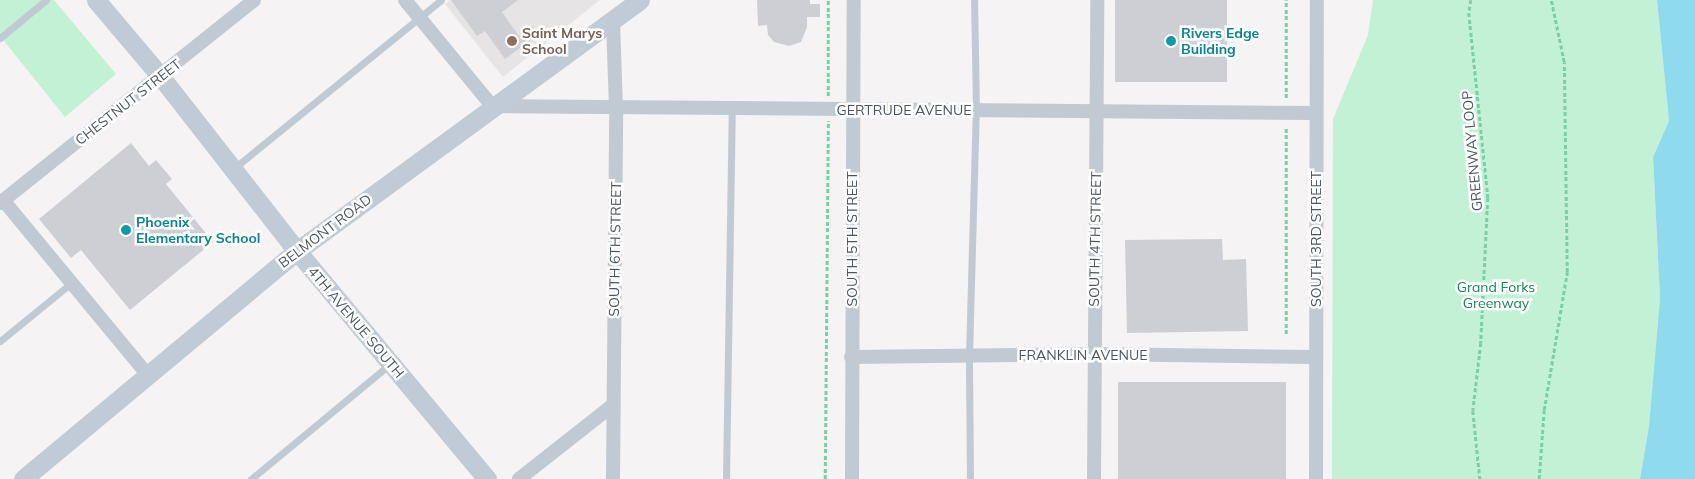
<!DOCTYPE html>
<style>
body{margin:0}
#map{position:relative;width:1695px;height:479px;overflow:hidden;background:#f5f3f3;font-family:Mulish,sans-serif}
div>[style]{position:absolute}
.education>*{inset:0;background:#e6e4e5}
.green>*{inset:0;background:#c3f1d5}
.water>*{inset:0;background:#90daee}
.building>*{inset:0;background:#cdcfd5;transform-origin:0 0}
.path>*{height:2.5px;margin-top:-1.25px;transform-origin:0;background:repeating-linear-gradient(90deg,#7ad0a6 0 4px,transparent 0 6.5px)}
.lane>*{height:7px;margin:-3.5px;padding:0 3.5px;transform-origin:3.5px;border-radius:3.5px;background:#c1cad2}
.street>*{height:14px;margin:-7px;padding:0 7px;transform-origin:7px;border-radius:7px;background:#c1cad2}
.secondary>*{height:19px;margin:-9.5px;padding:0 9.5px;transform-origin:9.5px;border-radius:9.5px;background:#c1cbd6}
.dots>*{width:14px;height:14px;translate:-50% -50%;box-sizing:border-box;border:2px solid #fff;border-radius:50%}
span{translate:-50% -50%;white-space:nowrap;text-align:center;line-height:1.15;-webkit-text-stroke:5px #fff;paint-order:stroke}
.education-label{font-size:14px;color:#785e54;font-weight:700}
.left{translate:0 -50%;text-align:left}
.culture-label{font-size:14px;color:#0d838f;font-weight:700}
.street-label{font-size:14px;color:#4a5661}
.park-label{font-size:14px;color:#17864f}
</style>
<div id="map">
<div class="education">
<i style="clip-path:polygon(450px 0,600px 0,503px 77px,445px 4px)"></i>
</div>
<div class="green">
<i style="clip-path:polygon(0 0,54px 0,116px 74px,65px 117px,0 36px)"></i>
<i style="clip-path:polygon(1373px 0,1657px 0,1669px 121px,1653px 157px,1660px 298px,1649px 426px,1640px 479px,1332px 479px,1333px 119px,1368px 35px)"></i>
</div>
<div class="water">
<i style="clip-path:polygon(1657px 0,1695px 0,1695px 479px,1640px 479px,1649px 426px,1660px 298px,1653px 157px,1669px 121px)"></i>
</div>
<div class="building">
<i style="clip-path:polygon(451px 0,518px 0,502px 12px,519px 36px,532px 26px,539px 34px,505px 59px,485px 31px,477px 36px)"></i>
<i style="clip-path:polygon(757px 0,810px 0,810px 4px,820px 4px,820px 17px,807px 17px,807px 27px,801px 42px,789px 46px,774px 42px,768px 35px,767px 25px,758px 26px)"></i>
<i style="left:1115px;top:0;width:112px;height:82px"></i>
<i style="clip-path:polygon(131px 143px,149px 166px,156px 160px,172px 179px,166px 184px,213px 242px,130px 310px,81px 250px,71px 258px,39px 219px)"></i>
<i style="clip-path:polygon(1222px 239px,1223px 260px,1246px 259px,1248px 331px,1127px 333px,1125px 240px)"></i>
<i style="left:1118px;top:382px;width:168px;height:97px"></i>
</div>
<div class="path">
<i style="left:1471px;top:0;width:13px;rotate:99deg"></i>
<i style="left:1469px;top:13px;width:186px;rotate:84.1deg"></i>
<i style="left:1488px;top:198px;width:145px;rotate:92.8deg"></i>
<i style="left:1481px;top:343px;width:68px;rotate:96.7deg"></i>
<i style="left:1473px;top:411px;width:68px;rotate:84.1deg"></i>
<i style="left:828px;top:96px;width:96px;rotate:-90deg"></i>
<i style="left:1286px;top:98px;width:98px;rotate:-90deg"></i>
<i style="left:1286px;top:334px;width:208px;rotate:-90deg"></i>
<i style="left:825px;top:479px;width:358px;rotate:-89.5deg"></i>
<i style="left:1539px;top:479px;width:69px;rotate:-85.9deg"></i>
<i style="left:1544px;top:410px;width:140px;rotate:-80.5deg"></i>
<i style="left:1567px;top:272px;width:210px;rotate:-90.8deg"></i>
<i style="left:1564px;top:62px;width:63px;rotate:-101.8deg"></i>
</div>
<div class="lane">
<i style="left:0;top:38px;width:60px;rotate:-39.6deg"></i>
<i style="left:233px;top:169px;width:268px;rotate:-39.1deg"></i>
<i style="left:0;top:341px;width:92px;rotate:-39.2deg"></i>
<i style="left:251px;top:479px;width:180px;rotate:-39.6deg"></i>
<i style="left:726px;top:479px;width:370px;rotate:-89.1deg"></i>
<i style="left:970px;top:479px;width:124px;rotate:-90.5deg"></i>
<i style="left:969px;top:355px;width:245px;rotate:-88.4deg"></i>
<i style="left:976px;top:110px;width:110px;rotate:-91deg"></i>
</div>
<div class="street">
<i style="left:405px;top:0;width:137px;rotate:50.6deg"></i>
<i style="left:492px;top:106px;width:824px;rotate:0.49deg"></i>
<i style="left:3px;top:200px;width:227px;rotate:50.4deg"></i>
<i style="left:0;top:203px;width:325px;rotate:-38.6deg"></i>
<i style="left:851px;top:357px;width:243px;rotate:-0.7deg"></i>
<i style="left:1094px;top:354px;width:222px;rotate:0.8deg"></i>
<i style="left:519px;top:479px;width:120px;rotate:-38.2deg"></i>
<i style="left:613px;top:479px;width:371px;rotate:-89.5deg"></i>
<i style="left:616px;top:108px;width:88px;rotate:-92deg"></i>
<i style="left:852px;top:479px;width:479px;rotate:-89.8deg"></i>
<i style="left:1094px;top:479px;width:479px;rotate:-89.6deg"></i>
<i style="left:1316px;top:479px;width:479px;rotate:-89.9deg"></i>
</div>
<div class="secondary">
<i style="left:96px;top:0;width:101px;rotate:49.8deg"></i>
<i style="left:161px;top:77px;width:221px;rotate:52deg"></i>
<i style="left:297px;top:251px;width:297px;rotate:50.2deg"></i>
<i style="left:23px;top:479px;width:356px;rotate:-39.8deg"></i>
<i style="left:297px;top:251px;width:425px;rotate:-36.2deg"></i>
</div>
<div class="dots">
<i style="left:512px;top:41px;background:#8d6e63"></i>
<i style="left:1171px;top:41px;background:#0f9aa8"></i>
<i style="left:126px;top:230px;background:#0f9aa8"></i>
</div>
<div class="education-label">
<span class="left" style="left:522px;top:41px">Saint Marys<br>School</span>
</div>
<div class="culture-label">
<span class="left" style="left:1181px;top:41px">Rivers Edge<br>Building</span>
<span class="left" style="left:136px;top:230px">Phoenix<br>Elementary School</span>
</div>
<div class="street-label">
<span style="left:128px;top:102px;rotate:-38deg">CHESTNUT STREET</span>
<span style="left:904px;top:110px">GERTRUDE AVENUE</span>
<span style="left:1472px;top:151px;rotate:-95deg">GREENWAY LOOP</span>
<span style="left:325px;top:231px;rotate:-37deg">BELMONT ROAD</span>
<span style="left:852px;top:239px;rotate:-90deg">SOUTH 5TH STREET</span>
<span style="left:1095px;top:239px;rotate:-89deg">SOUTH 4TH STREET</span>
<span style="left:1316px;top:239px;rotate:-90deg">SOUTH 3RD STREET</span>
<span style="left:615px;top:249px;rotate:-89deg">SOUTH 6TH STREET</span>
<span style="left:356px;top:322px;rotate:50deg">4TH AVENUE SOUTH</span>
<span style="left:1083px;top:355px">FRANKLIN AVENUE</span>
</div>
<div class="park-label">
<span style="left:1496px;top:295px">Grand Forks<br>Greenway</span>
</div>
</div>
